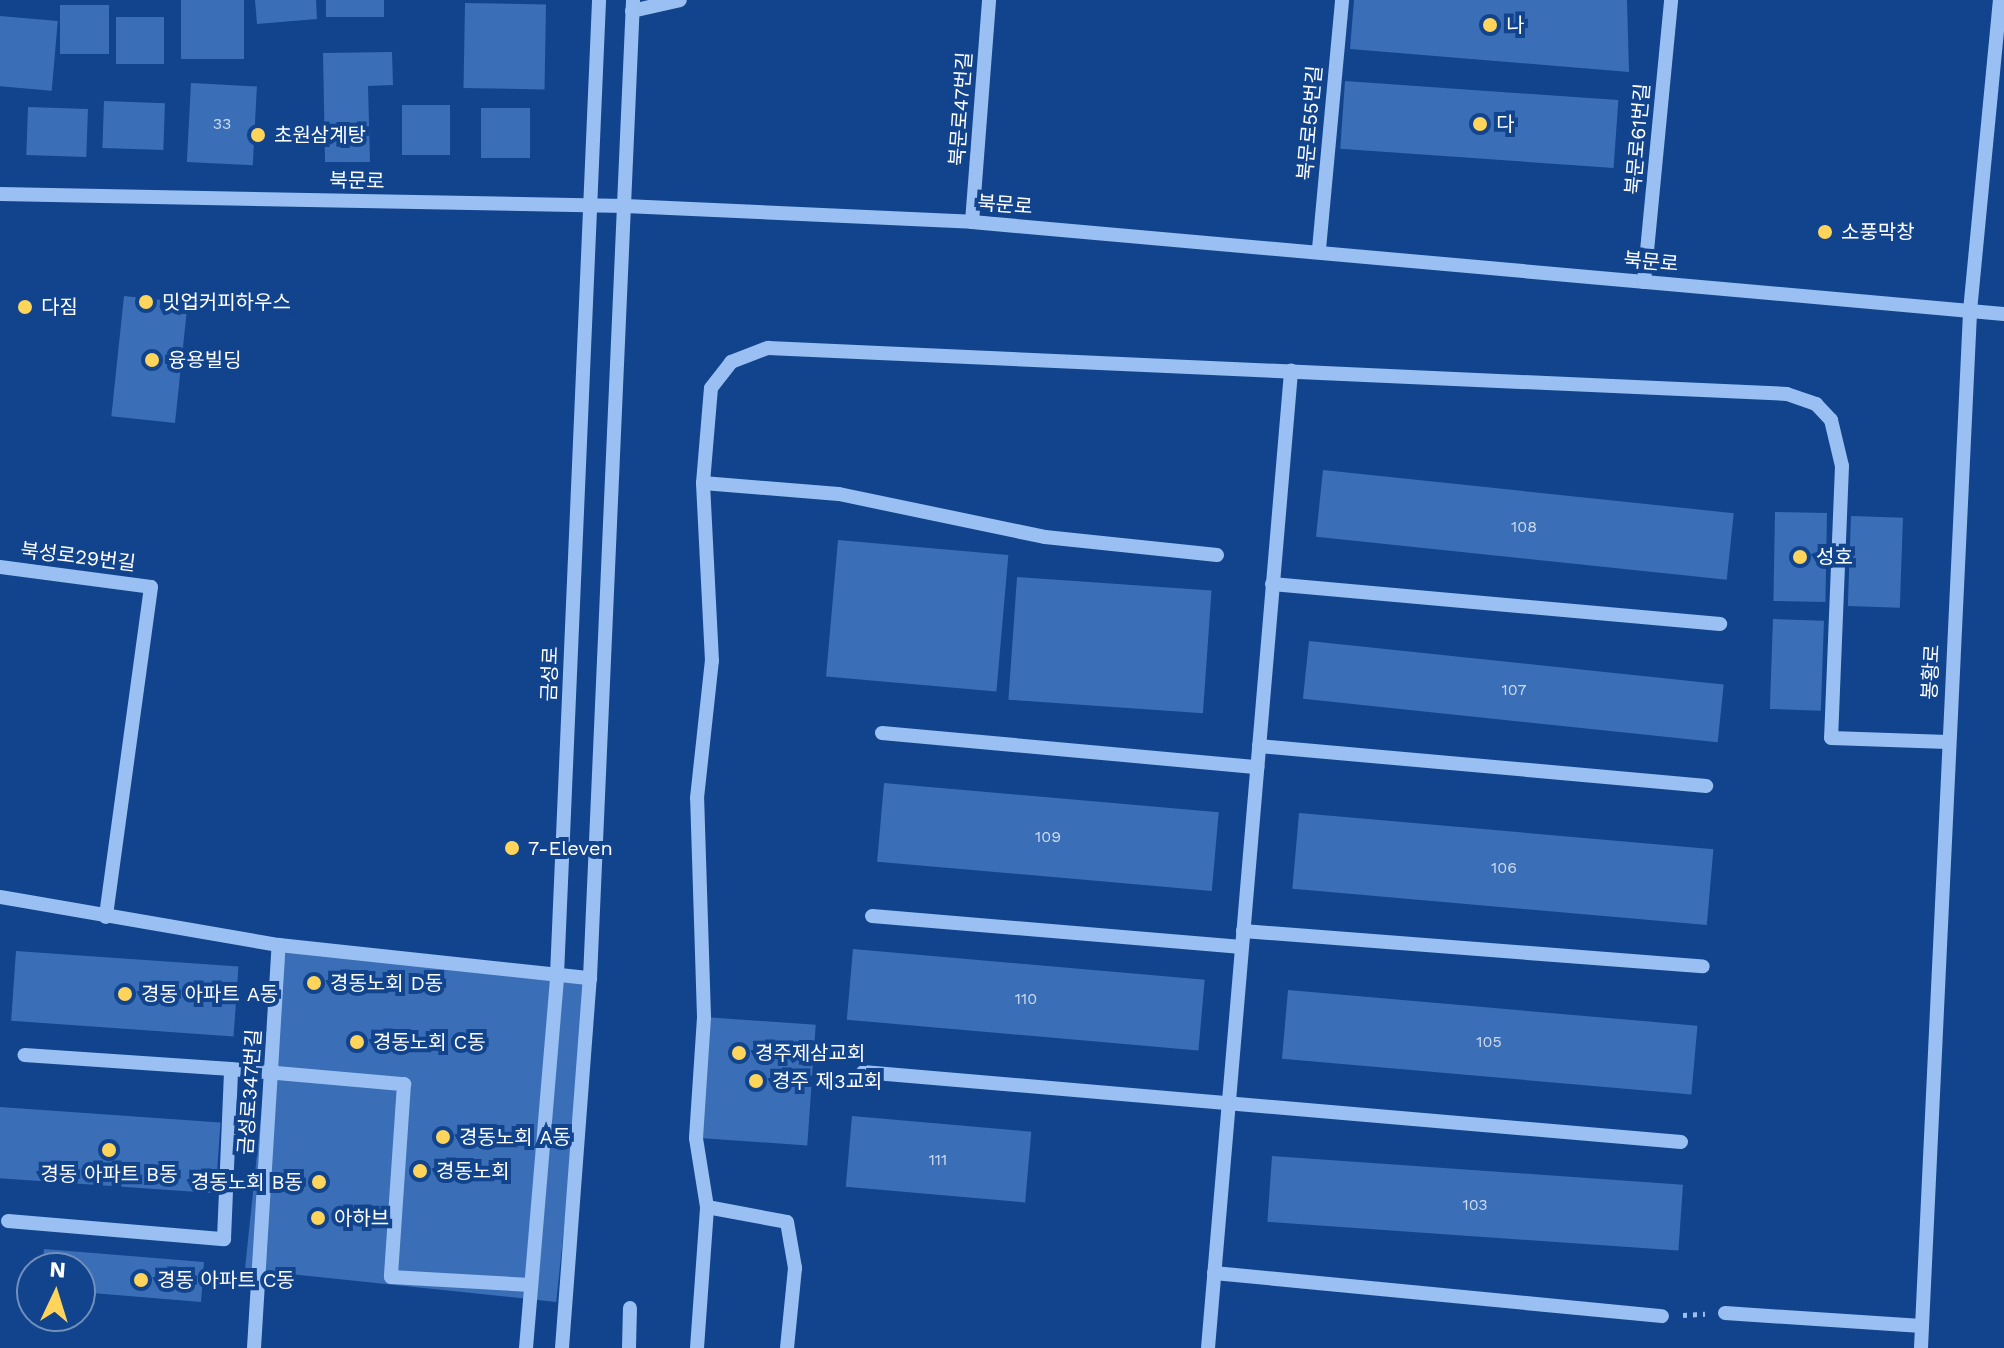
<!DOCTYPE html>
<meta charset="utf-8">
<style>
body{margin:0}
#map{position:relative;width:2004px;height:1348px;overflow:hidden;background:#11448d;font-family:"Work Sans","Noto Sans KR",sans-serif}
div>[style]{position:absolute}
.building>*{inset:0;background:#3a6eb7;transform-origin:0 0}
.path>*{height:5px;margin-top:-2.5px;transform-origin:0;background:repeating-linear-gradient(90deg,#9abff2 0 4px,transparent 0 10px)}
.minor>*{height:14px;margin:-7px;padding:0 7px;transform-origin:7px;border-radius:7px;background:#9abff2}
.dots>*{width:22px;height:22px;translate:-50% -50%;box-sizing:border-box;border:4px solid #11448d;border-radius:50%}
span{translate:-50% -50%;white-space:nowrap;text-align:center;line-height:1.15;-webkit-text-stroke:8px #11448d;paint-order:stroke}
.number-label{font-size:16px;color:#cedbed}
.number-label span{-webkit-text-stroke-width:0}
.poi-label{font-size:20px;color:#fff}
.left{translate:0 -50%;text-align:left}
.right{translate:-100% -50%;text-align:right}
.street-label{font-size:20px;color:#fff}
.north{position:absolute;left:16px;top:1252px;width:80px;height:80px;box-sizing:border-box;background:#11448d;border:2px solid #708fbb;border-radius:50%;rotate:4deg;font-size:22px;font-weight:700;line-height:32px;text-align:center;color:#fff}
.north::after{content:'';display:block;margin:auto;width:28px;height:36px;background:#ffd45b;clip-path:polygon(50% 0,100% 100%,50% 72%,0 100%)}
</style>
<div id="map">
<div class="building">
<i style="left:181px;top:0;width:63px;height:59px"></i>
<i style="clip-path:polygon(255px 0,316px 0,317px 19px,257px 24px)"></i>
<i style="left:326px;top:0;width:58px;height:17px"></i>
<i style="clip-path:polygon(1354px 0,1627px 0,1629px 72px,1350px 49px)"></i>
<i style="left:465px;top:3px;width:81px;height:85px;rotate:1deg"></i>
<i style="left:60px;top:5px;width:49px;height:49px"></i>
<i style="left:0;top:16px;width:58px;height:70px;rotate:5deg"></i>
<i style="left:116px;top:17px;width:48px;height:47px"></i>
<i style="clip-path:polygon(392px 52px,393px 85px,368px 86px,370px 162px,325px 162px,323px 53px)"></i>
<i style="left:1345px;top:81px;width:274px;height:68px;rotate:4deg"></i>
<i style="left:191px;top:83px;width:66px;height:79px;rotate:3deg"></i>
<i style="left:104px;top:101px;width:61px;height:47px;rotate:2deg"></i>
<i style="left:402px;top:105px;width:48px;height:50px"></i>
<i style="left:28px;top:107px;width:60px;height:48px;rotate:2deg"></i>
<i style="left:481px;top:108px;width:49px;height:50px"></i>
<i style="left:124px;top:296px;width:64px;height:121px;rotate:6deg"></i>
<i style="left:1323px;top:470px;width:413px;height:67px;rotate:6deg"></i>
<i style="left:1775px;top:512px;width:52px;height:89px;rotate:1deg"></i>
<i style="left:1851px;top:516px;width:52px;height:90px;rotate:2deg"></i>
<i style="left:838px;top:540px;width:171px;height:137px;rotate:5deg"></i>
<i style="left:1017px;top:577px;width:195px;height:123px;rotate:4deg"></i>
<i style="left:1773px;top:619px;width:51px;height:90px;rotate:2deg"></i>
<i style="left:1309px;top:641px;width:417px;height:58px;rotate:6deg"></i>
<i style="left:884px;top:783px;width:336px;height:79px;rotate:5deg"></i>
<i style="left:1299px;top:813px;width:416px;height:76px;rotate:5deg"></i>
<i style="left:279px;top:945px;width:313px;height:326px;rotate:6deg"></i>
<i style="left:853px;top:949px;width:353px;height:71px;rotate:5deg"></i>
<i style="left:16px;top:951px;width:223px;height:70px;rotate:4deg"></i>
<i style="left:1288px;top:990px;width:411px;height:69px;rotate:5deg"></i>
<i style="left:704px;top:1017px;width:112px;height:121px;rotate:4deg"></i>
<i style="left:0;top:1107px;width:221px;height:71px;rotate:4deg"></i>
<i style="left:852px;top:1116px;width:180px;height:71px;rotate:5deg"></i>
<i style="left:1272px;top:1156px;width:412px;height:66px;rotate:4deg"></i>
<i style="clip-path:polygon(44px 1249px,204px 1262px,201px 1302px,80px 1292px,80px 1268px,42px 1268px)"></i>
</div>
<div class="path">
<i style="left:1683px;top:1315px;width:22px;rotate:-3deg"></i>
</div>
<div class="minor">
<i style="left:632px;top:11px;width:49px;rotate:-12.9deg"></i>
<i style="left:0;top:194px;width:625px;rotate:1.1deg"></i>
<i style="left:625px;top:206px;width:347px;rotate:2.6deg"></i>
<i style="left:972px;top:222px;width:1036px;rotate:5.09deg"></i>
<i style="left:972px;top:222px;width:223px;rotate:-85.6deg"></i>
<i style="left:1319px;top:249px;width:250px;rotate:-84.7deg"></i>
<i style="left:1644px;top:282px;width:283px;rotate:-84.5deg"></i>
<i style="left:703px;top:483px;width:136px;rotate:4.6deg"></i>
<i style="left:839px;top:494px;width:210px;rotate:11.8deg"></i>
<i style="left:1045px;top:537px;width:173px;rotate:6deg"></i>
<i style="left:0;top:567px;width:152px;rotate:7.5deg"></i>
<i style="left:151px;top:587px;width:333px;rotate:97.8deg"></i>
<i style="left:1272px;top:584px;width:450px;rotate:5.1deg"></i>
<i style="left:882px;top:733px;width:377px;rotate:5.2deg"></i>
<i style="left:1259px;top:746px;width:449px;rotate:5.1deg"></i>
<i style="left:0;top:897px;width:283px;rotate:9.8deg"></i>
<i style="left:279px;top:945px;width:313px;rotate:6.1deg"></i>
<i style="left:872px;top:916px;width:371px;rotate:4.8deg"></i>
<i style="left:1243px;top:931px;width:461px;rotate:4.4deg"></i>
<i style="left:231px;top:1069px;width:174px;rotate:5deg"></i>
<i style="left:404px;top:1084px;width:193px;rotate:93.9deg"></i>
<i style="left:391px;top:1277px;width:140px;rotate:3.3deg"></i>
<i style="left:863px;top:1072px;width:821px;rotate:4.89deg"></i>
<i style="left:707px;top:1207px;width:70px;rotate:-99.1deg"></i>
<i style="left:696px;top:1138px;width:121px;rotate:-86.2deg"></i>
<i style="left:704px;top:1017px;width:219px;rotate:-91.8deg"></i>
<i style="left:697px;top:798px;width:138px;rotate:-83.8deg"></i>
<i style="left:712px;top:661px;width:178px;rotate:-92.9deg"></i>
<i style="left:703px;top:483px;width:95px;rotate:-85.2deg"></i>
<i style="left:711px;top:388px;width:33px;rotate:-52deg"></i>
<i style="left:731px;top:362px;width:40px;rotate:-21deg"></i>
<i style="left:768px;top:348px;width:1020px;rotate:2.58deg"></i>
<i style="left:1787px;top:394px;width:31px;rotate:19deg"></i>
<i style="left:1816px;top:404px;width:22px;rotate:47deg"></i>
<i style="left:1831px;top:420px;width:47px;rotate:76.6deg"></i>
<i style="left:1842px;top:466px;width:272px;rotate:92.3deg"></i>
<i style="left:1831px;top:738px;width:117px;rotate:2deg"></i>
<i style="left:8px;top:1221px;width:217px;rotate:4.8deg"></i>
<i style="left:224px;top:1239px;width:170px;rotate:-87.6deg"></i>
<i style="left:231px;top:1069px;width:207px;rotate:-176.1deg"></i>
<i style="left:1214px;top:1273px;width:450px;rotate:5.5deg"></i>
<i style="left:1725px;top:1313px;width:197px;rotate:3.8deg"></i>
<i style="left:254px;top:1348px;width:404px;rotate:-86.5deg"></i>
<i style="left:526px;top:1348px;width:374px;rotate:-85.2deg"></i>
<i style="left:557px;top:975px;width:976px;rotate:-87.53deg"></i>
<i style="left:562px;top:1348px;width:371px;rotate:-85.7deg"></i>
<i style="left:590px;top:978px;width:979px;rotate:-87.48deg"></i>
<i style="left:629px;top:1348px;width:40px;rotate:-88.6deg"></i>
<i style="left:697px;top:1348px;width:141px;rotate:-85.9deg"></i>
<i style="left:707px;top:1207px;width:81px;rotate:10.6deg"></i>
<i style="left:787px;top:1222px;width:47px;rotate:80.1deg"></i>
<i style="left:795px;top:1268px;width:80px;rotate:95.7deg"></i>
<i style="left:1208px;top:1348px;width:981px;rotate:-85.14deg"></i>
<i style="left:1921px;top:1348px;width:1038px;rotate:-87.29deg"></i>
<i style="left:1970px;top:311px;width:312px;rotate:-84.5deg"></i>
</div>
<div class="dots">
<i style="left:1490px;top:25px;background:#ffd45b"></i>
<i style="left:1480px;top:124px;background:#ffd45b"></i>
<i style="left:258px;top:135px;background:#ffd45b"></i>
<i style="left:1825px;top:232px;background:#ffd45b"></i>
<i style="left:146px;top:302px;background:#ffd45b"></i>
<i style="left:25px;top:307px;background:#ffd45b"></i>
<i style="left:152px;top:360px;background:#ffd45b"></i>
<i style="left:1800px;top:557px;background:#ffd45b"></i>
<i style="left:512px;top:848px;background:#ffd45b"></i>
<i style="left:314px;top:983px;background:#ffd45b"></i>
<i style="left:125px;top:994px;background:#ffd45b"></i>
<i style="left:357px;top:1042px;background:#ffd45b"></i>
<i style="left:739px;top:1053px;background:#ffd45b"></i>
<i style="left:756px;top:1081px;background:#ffd45b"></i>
<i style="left:443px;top:1137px;background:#ffd45b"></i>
<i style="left:109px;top:1150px;background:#ffd45b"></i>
<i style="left:420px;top:1171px;background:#ffd45b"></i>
<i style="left:319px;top:1182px;background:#ffd45b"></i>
<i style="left:318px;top:1218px;background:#ffd45b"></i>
<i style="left:141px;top:1280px;background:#ffd45b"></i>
</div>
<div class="number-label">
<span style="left:222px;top:124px">33</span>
<span style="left:1524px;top:527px">108</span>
<span style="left:1514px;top:690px">107</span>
<span style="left:1048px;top:837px">109</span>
<span style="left:1504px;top:868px">106</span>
<span style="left:1026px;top:999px">110</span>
<span style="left:1489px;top:1042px">105</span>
<span style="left:938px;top:1160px">111</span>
<span style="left:1475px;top:1205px">103</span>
</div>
<div class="poi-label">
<span class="left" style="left:1506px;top:25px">나</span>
<span class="left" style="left:1496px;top:124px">다</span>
<span class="left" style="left:274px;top:135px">초원삼계탕</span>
<span class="left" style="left:1841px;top:232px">소풍막창</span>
<span class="left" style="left:162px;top:302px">밋업커피하우스</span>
<span class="left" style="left:41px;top:307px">다짐</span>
<span class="left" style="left:168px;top:360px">융용빌딩</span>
<span class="left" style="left:1816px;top:557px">성호</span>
<span class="left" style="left:528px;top:848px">7-Eleven</span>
<span class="left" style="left:330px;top:983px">경동노회 D동</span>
<span class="left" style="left:141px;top:994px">경동 아파트 A동</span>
<span class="left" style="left:373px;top:1042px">경동노회 C동</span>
<span class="left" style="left:755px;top:1053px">경주제삼교회</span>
<span class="left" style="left:772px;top:1081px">경주 제3교회</span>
<span class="left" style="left:459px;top:1137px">경동노회 A동</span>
<span class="left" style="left:436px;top:1171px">경동노회</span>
<span style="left:109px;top:1174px">경동 아파트 B동</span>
<span class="right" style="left:303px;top:1182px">경동노회 B동</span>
<span class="left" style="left:334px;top:1218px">아하브</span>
<span class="left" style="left:157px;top:1280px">경동 아파트 C동</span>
</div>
<div class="street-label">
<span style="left:961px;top:109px;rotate:-86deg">북문로47번길</span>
<span style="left:1310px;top:123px;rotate:-85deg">북문로55번길</span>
<span style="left:1638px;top:139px;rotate:-85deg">북문로61번길</span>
<span style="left:357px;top:181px;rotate:1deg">북문로</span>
<span style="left:1005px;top:205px;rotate:4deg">북문로</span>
<span style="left:1651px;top:262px;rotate:5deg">북문로</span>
<span style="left:78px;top:557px;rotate:7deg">북성로29번길</span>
<span style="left:1931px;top:672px;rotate:-87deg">봉황로</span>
<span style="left:550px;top:674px;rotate:-88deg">금성로</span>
<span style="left:250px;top:1092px;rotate:-86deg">금성로347번길</span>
</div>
<div class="north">N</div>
</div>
